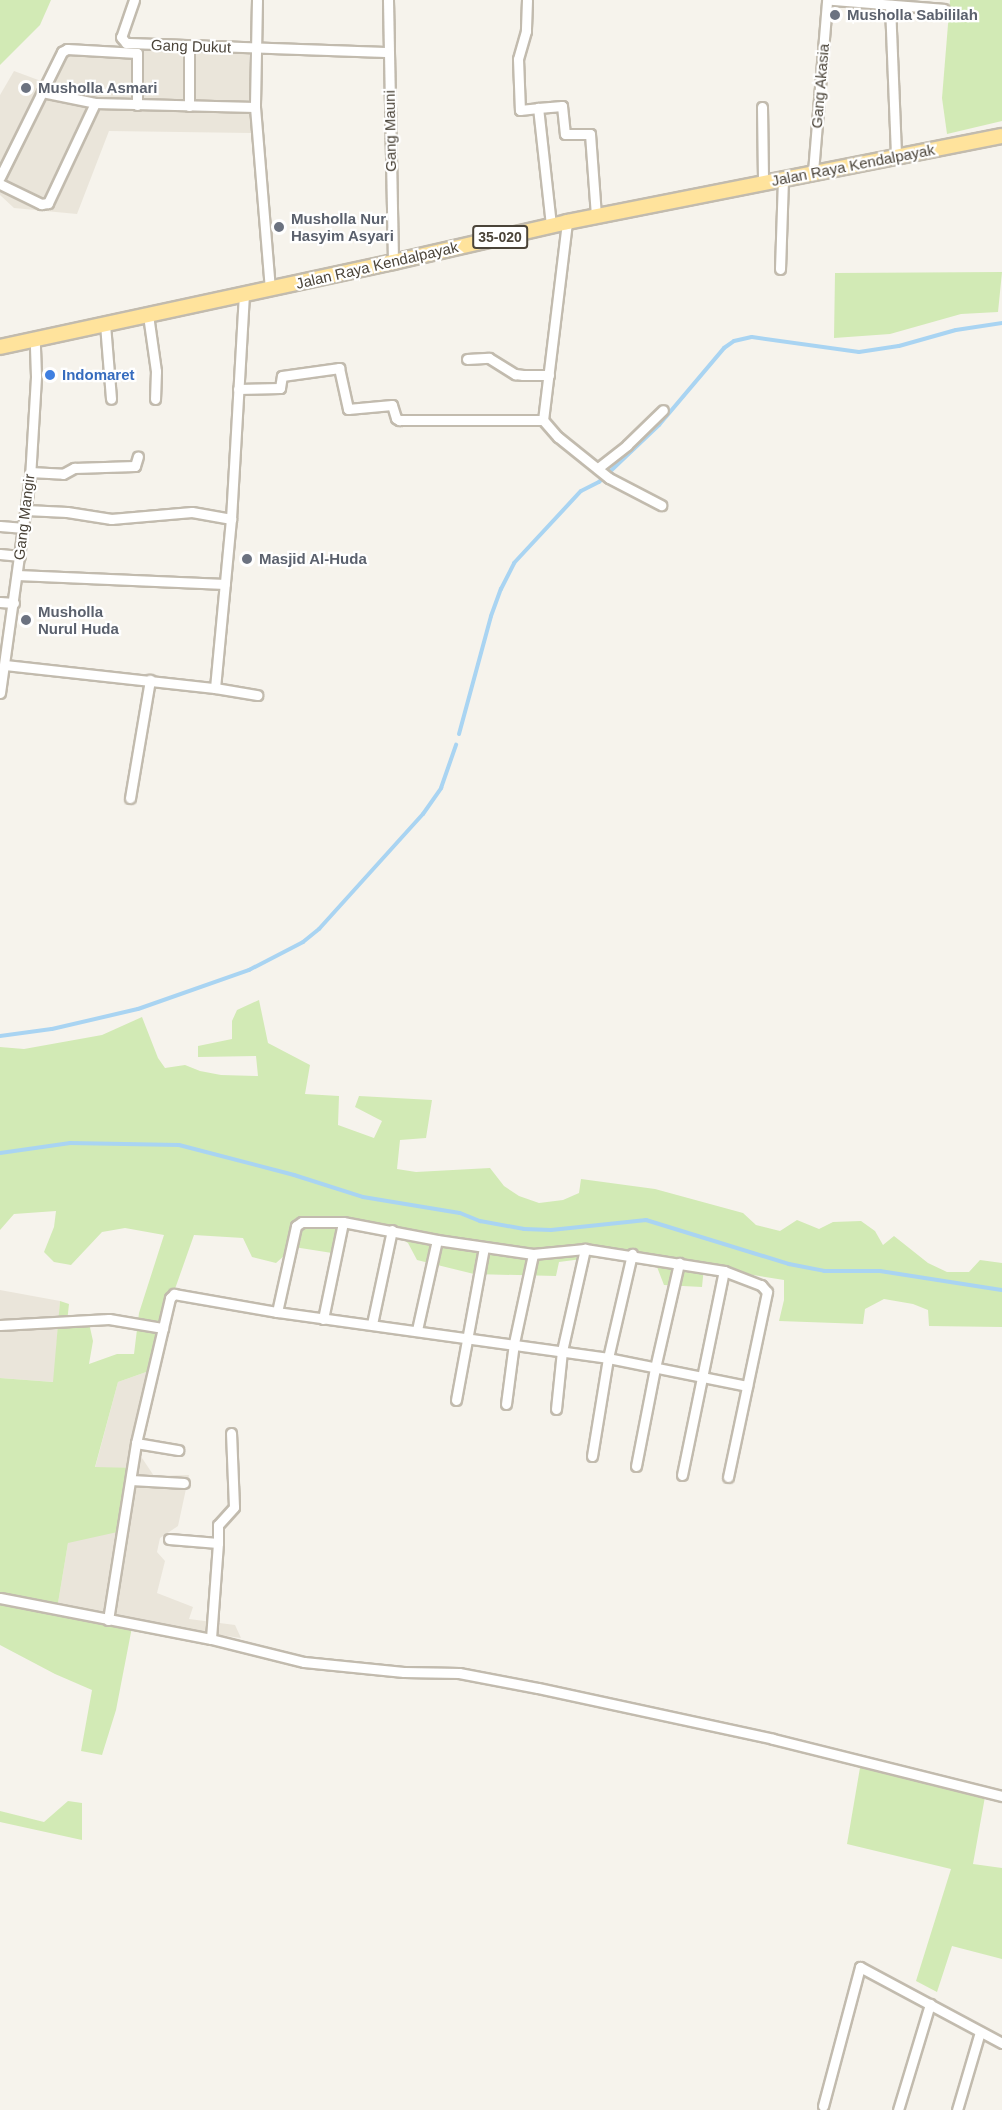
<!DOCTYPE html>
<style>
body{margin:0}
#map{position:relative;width:1002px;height:2110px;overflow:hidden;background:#f6f3ec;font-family:Arial,sans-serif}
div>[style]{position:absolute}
.residential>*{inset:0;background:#eae5da}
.green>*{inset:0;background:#d2eab5}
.stream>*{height:4px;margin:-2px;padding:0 2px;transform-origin:2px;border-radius:2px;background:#a9d4f2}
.roads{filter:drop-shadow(2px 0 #c2bbae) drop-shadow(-2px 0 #c2bbae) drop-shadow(0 2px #c2bbae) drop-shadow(0 -2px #c2bbae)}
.minor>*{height:9px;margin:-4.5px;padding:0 4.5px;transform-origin:4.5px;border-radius:4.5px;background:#fff}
.primary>*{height:14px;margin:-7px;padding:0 7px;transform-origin:7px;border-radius:7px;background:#ffe39c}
.dots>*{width:16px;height:16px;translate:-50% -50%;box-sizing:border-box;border:3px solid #fff;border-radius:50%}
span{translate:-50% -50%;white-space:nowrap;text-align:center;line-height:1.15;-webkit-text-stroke:4.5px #fff;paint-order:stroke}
.shield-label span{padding:2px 4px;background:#fff;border:2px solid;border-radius:4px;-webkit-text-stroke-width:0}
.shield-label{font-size:14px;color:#4b4439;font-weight:700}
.worship-label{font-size:15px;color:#5b616d;font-weight:700}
.left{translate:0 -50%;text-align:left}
.street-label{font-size:15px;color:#4b4439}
.shop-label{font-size:15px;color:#366cbe;font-weight:700}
</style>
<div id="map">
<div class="residential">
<i style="clip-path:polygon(68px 44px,249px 51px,251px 133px,109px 131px,77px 214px,14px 208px,0 195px,0 95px,14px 71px,41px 81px,60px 46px)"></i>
<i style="clip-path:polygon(0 1290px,60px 1301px,54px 1382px,0 1378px)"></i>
<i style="clip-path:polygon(149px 1371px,138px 1452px,154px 1476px,189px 1475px,178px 1526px,160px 1538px,157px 1552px,165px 1561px,157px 1593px,193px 1607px,189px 1619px,235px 1625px,241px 1638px,142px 1624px,115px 1615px,57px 1609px,68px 1543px,95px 1468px,118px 1382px)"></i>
</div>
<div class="green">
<i style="clip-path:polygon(0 0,51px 0,40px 25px,0 65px)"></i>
<i style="clip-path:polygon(950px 0,1002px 0,1002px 121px,947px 134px,942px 98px)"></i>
<i style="clip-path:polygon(1002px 272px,998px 312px,961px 314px,890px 334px,834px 338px,835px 273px)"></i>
<i style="clip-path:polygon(259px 1000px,268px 1043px,310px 1065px,305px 1094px,339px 1096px,338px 1125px,374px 1138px,382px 1121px,355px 1107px,359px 1096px,432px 1100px,426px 1138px,400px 1140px,397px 1169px,416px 1172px,490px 1168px,504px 1186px,519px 1196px,539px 1203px,563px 1200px,579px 1193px,581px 1179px,655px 1189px,743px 1213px,756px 1225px,780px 1231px,797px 1220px,819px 1229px,833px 1222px,861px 1221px,875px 1231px,883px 1245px,894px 1236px,928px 1263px,947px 1272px,969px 1272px,980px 1260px,1002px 1263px,1002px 1327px,929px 1326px,928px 1310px,913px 1304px,884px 1299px,865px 1309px,863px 1324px,779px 1321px,784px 1300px,784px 1280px,704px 1267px,702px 1287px,664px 1285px,652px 1254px,612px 1255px,559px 1262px,556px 1276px,474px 1274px,417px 1260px,408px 1243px,384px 1228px,349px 1228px,332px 1253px,294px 1247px,276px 1263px,252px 1257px,243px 1238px,194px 1235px,152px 1354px,149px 1371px,118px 1382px,95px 1467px,135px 1468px,122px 1531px,68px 1543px,57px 1609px,76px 1613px,104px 1612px,133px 1622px,116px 1710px,102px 1755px,81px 1751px,92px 1690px,55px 1674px,0 1645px,0 1378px,53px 1382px,60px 1301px,69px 1304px,67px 1322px,89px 1323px,93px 1341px,89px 1364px,117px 1354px,134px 1354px,139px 1313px,164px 1235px,125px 1228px,102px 1232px,71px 1265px,54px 1262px,44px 1252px,54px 1227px,56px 1211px,14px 1214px,0 1230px,0 1047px,24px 1049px,102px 1035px,142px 1017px,158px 1058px,165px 1068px,185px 1065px,200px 1071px,221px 1075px,258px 1076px,256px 1056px,198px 1057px,198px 1046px,232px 1039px,232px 1021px,237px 1010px)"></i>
<i style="clip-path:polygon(862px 1756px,986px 1791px,973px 1864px,1002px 1868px,1002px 1959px,952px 1946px,937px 1992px,916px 1981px,951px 1869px,847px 1844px)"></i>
<i style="clip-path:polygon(68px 1801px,82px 1803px,82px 1840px,0 1822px,0 1811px,44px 1822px)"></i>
</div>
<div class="stream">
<i style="left:459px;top:734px;width:122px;rotate:-74.8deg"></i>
<i style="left:491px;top:616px;width:29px;rotate:-70deg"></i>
<i style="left:501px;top:589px;width:29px;rotate:-63deg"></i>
<i style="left:514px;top:563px;width:98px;rotate:-47.1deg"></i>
<i style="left:581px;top:491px;width:20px;rotate:-27deg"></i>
<i style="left:599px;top:482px;width:83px;rotate:-43.5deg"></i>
<i style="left:659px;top:425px;width:101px;rotate:-49.8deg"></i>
<i style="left:724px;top:348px;width:12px;rotate:-35deg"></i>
<i style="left:734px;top:341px;width:18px;rotate:-13deg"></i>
<i style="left:752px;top:337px;width:108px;rotate:8deg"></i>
<i style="left:859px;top:352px;width:40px;rotate:-8.5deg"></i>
<i style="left:899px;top:346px;width:59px;rotate:-15.7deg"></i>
<i style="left:956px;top:330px;width:47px;rotate:-8.7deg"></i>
<i style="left:0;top:1036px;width:52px;rotate:-7.7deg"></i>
<i style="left:52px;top:1029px;width:88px;rotate:-13.1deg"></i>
<i style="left:138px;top:1009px;width:118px;rotate:-19.4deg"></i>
<i style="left:249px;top:970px;width:61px;rotate:-27.4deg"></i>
<i style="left:303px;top:942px;width:21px;rotate:-39deg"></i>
<i style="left:319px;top:929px;width:155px;rotate:-47.9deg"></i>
<i style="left:423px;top:814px;width:32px;rotate:-55deg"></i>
<i style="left:441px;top:788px;width:46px;rotate:-70.8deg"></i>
<i style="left:0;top:1153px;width:71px;rotate:-8.1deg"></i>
<i style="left:70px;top:1143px;width:109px;rotate:1.1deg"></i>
<i style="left:179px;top:1145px;width:119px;rotate:14.6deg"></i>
<i style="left:294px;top:1175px;width:72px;rotate:17.7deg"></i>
<i style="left:363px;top:1197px;width:98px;rotate:9.4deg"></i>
<i style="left:460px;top:1213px;width:22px;rotate:22deg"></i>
<i style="left:480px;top:1221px;width:45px;rotate:10.3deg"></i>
<i style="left:524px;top:1229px;width:27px;rotate:2deg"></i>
<i style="left:551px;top:1230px;width:96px;rotate:-6deg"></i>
<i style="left:646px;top:1220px;width:150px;rotate:17.1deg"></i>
<i style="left:789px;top:1264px;width:36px;rotate:11deg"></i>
<i style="left:824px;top:1271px;width:56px"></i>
<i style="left:880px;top:1271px;width:123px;rotate:8.9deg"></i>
</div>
<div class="roads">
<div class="minor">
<i style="left:134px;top:0;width:39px;rotate:109deg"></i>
<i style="left:121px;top:37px;width:8px;rotate:50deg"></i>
<i style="left:126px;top:43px;width:262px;rotate:2deg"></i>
<i style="left:257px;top:0;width:107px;rotate:91.1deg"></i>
<i style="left:255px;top:107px;width:183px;rotate:85.3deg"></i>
<i style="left:388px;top:0;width:262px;rotate:88.9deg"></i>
<i style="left:527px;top:0;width:31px;rotate:92deg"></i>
<i style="left:526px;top:31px;width:29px;rotate:106deg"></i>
<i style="left:518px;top:59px;width:51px;rotate:87.8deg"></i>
<i style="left:520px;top:110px;width:18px;rotate:-6deg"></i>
<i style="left:832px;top:0;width:112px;rotate:4.6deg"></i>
<i style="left:890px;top:5px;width:151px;rotate:87.7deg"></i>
<i style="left:42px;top:92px;width:54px;rotate:11.7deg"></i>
<i style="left:95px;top:103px;width:160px;rotate:1.4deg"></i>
<i style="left:189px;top:106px;width:53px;rotate:-90deg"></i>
<i style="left:762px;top:107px;width:75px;rotate:89.2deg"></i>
<i style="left:813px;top:172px;width:173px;rotate:-85.3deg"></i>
<i style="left:0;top:177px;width:140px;rotate:-63.6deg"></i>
<i style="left:62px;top:52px;width:6px;rotate:-31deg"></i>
<i style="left:67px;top:49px;width:70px;rotate:3.3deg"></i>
<i style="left:137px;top:53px;width:52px;rotate:90deg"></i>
<i style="left:0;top:184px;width:46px;rotate:26deg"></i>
<i style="left:41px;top:204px;width:7px;rotate:-8deg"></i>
<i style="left:48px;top:203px;width:110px;rotate:-64.8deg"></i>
<i style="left:567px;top:222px;width:199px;rotate:96.9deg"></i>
<i style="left:543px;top:420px;width:23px;rotate:49deg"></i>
<i style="left:558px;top:437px;width:65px;rotate:38.8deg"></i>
<i style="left:609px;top:478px;width:59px;rotate:27.4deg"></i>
<i style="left:551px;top:225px;width:118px;rotate:-96.3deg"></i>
<i style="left:538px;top:108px;width:24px;rotate:-5deg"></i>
<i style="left:562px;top:106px;width:28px;rotate:84deg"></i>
<i style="left:565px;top:134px;width:25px"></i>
<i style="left:590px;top:134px;width:82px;rotate:85.8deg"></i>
<i style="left:780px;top:269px;width:91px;rotate:-88.1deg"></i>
<i style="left:148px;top:315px;width:57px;rotate:81.9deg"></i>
<i style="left:156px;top:371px;width:28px;rotate:92deg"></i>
<i style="left:105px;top:324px;width:75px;rotate:85.4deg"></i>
<i style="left:467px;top:359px;width:22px;rotate:-3deg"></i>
<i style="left:489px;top:358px;width:31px;rotate:32deg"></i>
<i style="left:515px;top:374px;width:8px;rotate:7deg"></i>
<i style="left:523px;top:375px;width:26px"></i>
<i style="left:238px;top:389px;width:42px;rotate:-1.4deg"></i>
<i style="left:280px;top:388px;width:12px;rotate:-81deg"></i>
<i style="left:282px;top:376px;width:58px;rotate:-8deg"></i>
<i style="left:339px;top:368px;width:42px;rotate:77.6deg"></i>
<i style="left:348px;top:409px;width:44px;rotate:-5.2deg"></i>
<i style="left:392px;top:405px;width:14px;rotate:73deg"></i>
<i style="left:396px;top:418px;width:4px;rotate:34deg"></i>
<i style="left:399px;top:420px;width:144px"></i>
<i style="left:598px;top:468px;width:37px;rotate:-38deg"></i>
<i style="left:627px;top:445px;width:50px;rotate:-44.2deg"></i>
<i style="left:30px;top:472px;width:33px;rotate:3deg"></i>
<i style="left:63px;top:474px;width:13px;rotate:-29deg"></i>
<i style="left:74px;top:468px;width:61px;rotate:-1.9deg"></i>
<i style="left:135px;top:466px;width:10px;rotate:-73deg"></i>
<i style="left:26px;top:510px;width:41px;rotate:2.8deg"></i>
<i style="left:67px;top:512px;width:45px;rotate:9deg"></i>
<i style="left:111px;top:519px;width:81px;rotate:-4.9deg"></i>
<i style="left:192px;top:512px;width:40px;rotate:10deg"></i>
<i style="left:0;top:526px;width:24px;rotate:5deg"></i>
<i style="left:0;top:554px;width:20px;rotate:6deg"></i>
<i style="left:17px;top:575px;width:208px;rotate:2.5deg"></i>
<i style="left:0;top:602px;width:14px;rotate:4deg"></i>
<i style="left:5px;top:665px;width:211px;rotate:6.3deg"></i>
<i style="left:215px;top:688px;width:170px;rotate:-84.6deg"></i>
<i style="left:231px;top:519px;width:225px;rotate:-86.7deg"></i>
<i style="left:215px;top:688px;width:43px;rotate:9.5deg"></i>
<i style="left:0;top:693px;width:217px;rotate:-82.1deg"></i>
<i style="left:30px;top:478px;width:102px;rotate:-86.6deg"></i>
<i style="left:36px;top:376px;width:37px;rotate:-92deg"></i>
<i style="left:130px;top:798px;width:120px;rotate:-80.4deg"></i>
<i style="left:277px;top:1312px;width:88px;rotate:-77.5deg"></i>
<i style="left:296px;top:1226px;width:7px;rotate:-34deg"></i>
<i style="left:302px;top:1222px;width:41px"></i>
<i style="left:343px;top:1222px;width:96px;rotate:10.8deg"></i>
<i style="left:437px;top:1240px;width:97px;rotate:8.3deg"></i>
<i style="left:533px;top:1254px;width:52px;rotate:-5.5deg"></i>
<i style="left:585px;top:1249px;width:141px;rotate:9deg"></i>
<i style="left:724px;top:1271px;width:40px;rotate:21deg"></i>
<i style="left:761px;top:1285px;width:9px;rotate:49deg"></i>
<i style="left:767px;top:1292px;width:189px;rotate:101.9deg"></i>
<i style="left:323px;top:1319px;width:99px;rotate:-78.3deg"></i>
<i style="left:372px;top:1324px;width:96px;rotate:-78deg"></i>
<i style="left:0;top:1325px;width:109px;rotate:-3.2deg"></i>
<i style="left:109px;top:1319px;width:55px;rotate:9.5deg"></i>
<i style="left:417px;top:1330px;width:92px;rotate:-77.5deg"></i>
<i style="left:456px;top:1400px;width:155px;rotate:-79.6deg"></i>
<i style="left:506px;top:1404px;width:62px;rotate:-82.5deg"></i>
<i style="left:514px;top:1343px;width:91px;rotate:-77.9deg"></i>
<i style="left:556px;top:1409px;width:58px;rotate:-84.1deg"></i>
<i style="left:562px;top:1351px;width:105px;rotate:-77.3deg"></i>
<i style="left:136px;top:1443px;width:43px;rotate:9.5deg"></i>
<i style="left:592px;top:1456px;width:99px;rotate:-80.7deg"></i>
<i style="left:608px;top:1358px;width:107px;rotate:-77deg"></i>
<i style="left:636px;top:1466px;width:100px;rotate:-79deg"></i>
<i style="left:655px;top:1368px;width:108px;rotate:-77.1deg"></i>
<i style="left:682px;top:1475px;width:208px;rotate:-78.4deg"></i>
<i style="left:131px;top:1480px;width:53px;rotate:3.2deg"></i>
<i style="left:169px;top:1539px;width:49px;rotate:4.7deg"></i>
<i style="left:218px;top:1543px;width:96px;rotate:94.2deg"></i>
<i style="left:218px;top:1543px;width:18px;rotate:-90deg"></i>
<i style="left:218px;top:1525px;width:24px;rotate:-48deg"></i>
<i style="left:234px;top:1507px;width:74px;rotate:-92.3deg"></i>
<i style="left:0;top:1598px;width:215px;rotate:11deg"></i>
<i style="left:211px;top:1639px;width:96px;rotate:13.9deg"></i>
<i style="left:304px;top:1662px;width:100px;rotate:5.7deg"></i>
<i style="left:404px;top:1672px;width:55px;rotate:1deg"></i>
<i style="left:459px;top:1673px;width:80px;rotate:10.8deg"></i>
<i style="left:538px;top:1688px;width:240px;rotate:12.2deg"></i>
<i style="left:773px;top:1739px;width:236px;rotate:14deg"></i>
<i style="left:108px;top:1620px;width:179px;rotate:-81deg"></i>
<i style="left:136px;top:1443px;width:149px;rotate:-76.8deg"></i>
<i style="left:170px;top:1298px;width:6px;rotate:-45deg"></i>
<i style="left:174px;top:1294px;width:105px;rotate:9.9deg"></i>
<i style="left:277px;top:1312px;width:334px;rotate:7.9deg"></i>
<i style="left:608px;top:1358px;width:142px;rotate:11.4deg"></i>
<i style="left:823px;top:2106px;width:144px;rotate:-75.1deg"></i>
<i style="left:860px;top:1967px;width:161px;rotate:28.2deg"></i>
<i style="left:898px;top:2110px;width:111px;rotate:-73.2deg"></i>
<i style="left:957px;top:2110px;width:81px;rotate:-73.6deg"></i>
</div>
<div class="primary">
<i style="left:0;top:347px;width:402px;rotate:-12.2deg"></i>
<i style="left:393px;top:262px;width:179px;rotate:-12.9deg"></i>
<i style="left:567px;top:222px;width:443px;rotate:-11.2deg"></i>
</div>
</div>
<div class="dots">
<i style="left:835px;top:15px;background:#6b7280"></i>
<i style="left:26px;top:88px;background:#6b7280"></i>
<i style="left:279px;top:227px;background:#6b7280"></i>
<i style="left:50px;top:375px;background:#3f7fe0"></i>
<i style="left:247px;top:559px;background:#6b7280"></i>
<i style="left:26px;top:620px;background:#6b7280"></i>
</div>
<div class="shield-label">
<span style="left:500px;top:237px">35-020</span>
</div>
<div class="worship-label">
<span class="left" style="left:847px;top:15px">Musholla Sabililah</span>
<span class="left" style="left:38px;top:88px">Musholla Asmari</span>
<span class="left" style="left:291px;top:227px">Musholla Nur<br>Hasyim Asyari</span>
<span class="left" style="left:259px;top:559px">Masjid Al-Huda</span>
<span class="left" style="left:38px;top:620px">Musholla<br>Nurul Huda</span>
</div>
<div class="street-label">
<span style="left:191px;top:46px;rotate:2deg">Gang Dukut</span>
<span style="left:820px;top:86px;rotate:-85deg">Gang Akasia</span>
<span style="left:390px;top:131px;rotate:-91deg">Gang Mauni</span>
<span style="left:853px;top:165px;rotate:-11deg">Jalan Raya Kendalpayak</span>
<span style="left:377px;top:265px;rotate:-13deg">Jalan Raya Kendalpayak</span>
<span style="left:24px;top:517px;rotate:-83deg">Gang Mangir</span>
</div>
<div class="shop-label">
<span class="left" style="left:62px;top:375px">Indomaret</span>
</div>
</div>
